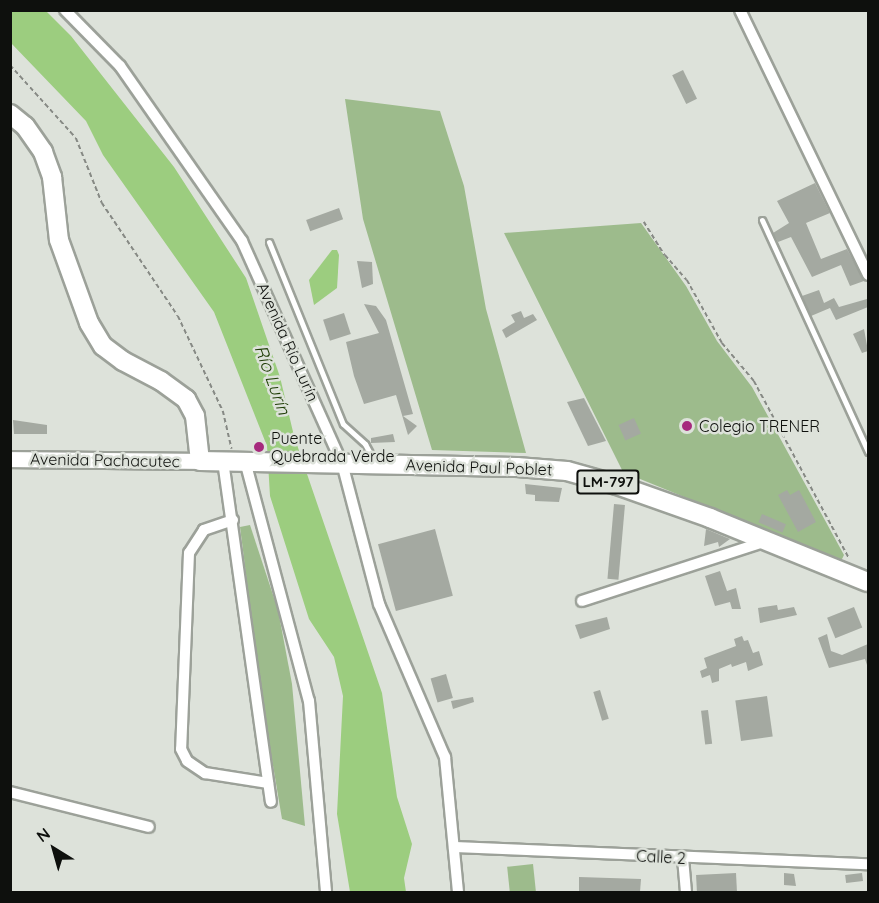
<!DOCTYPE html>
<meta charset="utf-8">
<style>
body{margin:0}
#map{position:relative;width:879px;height:903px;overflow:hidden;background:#dde2da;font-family:Quicksand,sans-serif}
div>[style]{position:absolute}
.green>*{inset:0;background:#9dbb8c;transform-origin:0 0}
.water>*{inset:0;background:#9ccd7f}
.building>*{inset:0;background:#a4a9a1;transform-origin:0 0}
.path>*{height:1.5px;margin-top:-0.75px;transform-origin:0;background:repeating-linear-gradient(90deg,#868984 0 4.5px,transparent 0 7.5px)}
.roads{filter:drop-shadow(2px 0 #9ca199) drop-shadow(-2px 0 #9ca199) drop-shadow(0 2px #9ca199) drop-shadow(0 -2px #9ca199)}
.lane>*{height:5px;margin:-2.5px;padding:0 2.5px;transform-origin:2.5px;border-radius:2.5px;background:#fff}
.street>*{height:10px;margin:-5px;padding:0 5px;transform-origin:5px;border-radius:5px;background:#fff}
.secondary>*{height:15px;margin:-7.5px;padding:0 7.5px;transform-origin:7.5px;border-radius:7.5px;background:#fff}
.primary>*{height:18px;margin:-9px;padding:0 9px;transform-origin:9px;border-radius:9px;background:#fff}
.dots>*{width:16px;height:16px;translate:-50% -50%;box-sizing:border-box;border:3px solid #dde2da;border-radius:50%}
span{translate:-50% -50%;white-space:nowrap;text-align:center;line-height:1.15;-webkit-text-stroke:5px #dde2da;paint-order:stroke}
.shield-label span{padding:2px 4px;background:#dde2da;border:2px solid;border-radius:4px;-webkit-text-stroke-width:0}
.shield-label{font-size:15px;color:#0e100d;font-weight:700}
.street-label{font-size:16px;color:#0e100d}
.poi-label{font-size:16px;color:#0e100d}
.left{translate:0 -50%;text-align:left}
.water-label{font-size:18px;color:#1e3d05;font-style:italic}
.frame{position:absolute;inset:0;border:12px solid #0e100d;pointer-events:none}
.north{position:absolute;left:24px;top:819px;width:60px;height:60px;-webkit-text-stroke:4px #dde2da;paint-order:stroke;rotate:323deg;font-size:16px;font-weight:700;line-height:24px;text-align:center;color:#0e100d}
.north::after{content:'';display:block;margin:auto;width:21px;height:27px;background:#0e100d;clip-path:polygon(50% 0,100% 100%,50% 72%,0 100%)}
</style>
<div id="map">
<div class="green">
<i style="clip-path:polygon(345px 99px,440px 111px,464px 186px,486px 309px,526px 453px,432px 450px,363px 219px)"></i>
<i style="clip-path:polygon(641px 223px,686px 286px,717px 341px,752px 387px,844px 555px,841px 561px,623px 472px,504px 233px)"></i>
<i style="clip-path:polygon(250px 525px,278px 610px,292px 684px,305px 826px,282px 819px,262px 700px,240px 527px)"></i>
<i style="left:533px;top:864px;width:28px;height:26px;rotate:84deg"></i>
</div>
<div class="water">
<i style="clip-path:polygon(11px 11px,46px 11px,71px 36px,174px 167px,246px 278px,280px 377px,294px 436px,382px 693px,397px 797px,412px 844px,404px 878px,406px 892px,350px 892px,337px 814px,343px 696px,334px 657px,309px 619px,270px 496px,267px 446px,214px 312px,103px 155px,86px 121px,11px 43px)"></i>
<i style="clip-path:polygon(332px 250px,337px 250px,339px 255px,337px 288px,314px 305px,309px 280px)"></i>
</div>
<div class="building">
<i style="left:683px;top:70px;width:32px;height:12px;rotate:64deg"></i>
<i style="clip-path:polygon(815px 183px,830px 213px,806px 223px,821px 259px,847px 249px,864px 281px,850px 286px,841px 265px,812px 277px,791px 237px,778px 242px,773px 233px,789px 223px,777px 201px)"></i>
<i style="left:339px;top:208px;width:12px;height:35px;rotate:70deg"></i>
<i style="clip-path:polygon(357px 261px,372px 262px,373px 284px,362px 288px)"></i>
<i style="clip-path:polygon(819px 290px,824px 303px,834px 298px,839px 307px,867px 299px,868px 307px,836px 320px,830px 308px,811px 316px,802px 296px)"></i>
<i style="clip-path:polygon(364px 304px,376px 306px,386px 320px,413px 414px,403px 416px,417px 426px,408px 435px,396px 395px,364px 404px,354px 376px,346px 342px,379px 333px)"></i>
<i style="clip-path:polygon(521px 311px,524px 318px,533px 314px,537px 320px,506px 338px,502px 330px,515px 322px,511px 315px)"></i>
<i style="left:344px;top:313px;width:22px;height:22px;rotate:72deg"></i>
<i style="clip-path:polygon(864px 329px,868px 351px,862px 353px,853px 334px)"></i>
<i style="clip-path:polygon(584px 398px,606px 441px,588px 446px,567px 402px)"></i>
<i style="left:634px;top:418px;width:17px;height:17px;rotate:66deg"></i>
<i style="clip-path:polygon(13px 420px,47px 425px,47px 434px,14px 434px)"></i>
<i style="clip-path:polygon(393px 434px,395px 442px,371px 443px,371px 438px)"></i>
<i style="clip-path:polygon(525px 484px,562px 488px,559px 502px,535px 501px,535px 495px,526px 494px)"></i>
<i style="clip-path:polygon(787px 490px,790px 495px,799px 490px,816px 522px,798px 532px,778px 495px)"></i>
<i style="left:614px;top:504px;width:11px;height:75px;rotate:5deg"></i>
<i style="left:762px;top:514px;width:26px;height:9px;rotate:23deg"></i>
<i style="left:435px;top:529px;width:69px;height:59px;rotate:75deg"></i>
<i style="clip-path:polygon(706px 529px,725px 537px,730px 539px,719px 547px,718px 542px,704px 546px)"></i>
<i style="clip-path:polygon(720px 571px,727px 591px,736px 588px,741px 609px,732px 609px,730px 602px,715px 606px,705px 576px)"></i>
<i style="clip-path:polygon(777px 605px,778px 610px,794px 607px,797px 615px,760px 623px,758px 608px)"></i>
<i style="left:854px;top:607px;width:22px;height:29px;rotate:68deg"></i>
<i style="clip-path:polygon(607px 617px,610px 629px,580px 639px,575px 625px)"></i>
<i style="clip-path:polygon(827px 634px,831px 651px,842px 655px,868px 644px,868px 668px,865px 659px,829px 668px,818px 638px)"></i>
<i style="clip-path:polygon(742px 636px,744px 641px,748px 640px,753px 653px,759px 651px,763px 665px,748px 671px,746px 662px,732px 667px,731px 664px,719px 669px,719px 681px,712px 683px,710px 675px,702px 678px,700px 671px,707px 668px,704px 658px,736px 646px,734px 639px)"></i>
<i style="left:446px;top:674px;width:25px;height:16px;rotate:74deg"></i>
<i style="left:600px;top:690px;width:30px;height:7px;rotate:73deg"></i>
<i style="left:767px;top:696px;width:41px;height:32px;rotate:82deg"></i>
<i style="clip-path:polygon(473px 697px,474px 702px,453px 709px,451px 701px)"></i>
<i style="left:708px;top:710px;width:34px;height:7px;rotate:83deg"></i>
<i style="left:736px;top:873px;width:19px;height:40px;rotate:87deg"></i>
<i style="clip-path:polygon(784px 873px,794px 874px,796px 886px,784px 885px)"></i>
<i style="left:862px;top:873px;width:8px;height:17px;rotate:83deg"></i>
<i style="clip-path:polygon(579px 877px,641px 879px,640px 892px,579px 892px)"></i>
</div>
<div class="path">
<i style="left:10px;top:65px;width:98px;rotate:47.9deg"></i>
<i style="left:76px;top:138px;width:70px;rotate:68.2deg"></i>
<i style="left:102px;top:203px;width:136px;rotate:56.1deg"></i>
<i style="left:178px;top:316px;width:105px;rotate:64.7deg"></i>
<i style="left:223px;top:411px;width:39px;rotate:77deg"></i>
<i style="left:644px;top:222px;width:39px;rotate:58deg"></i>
<i style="left:665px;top:255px;width:33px;rotate:49deg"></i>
<i style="left:687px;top:280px;width:72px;rotate:60.9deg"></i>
<i style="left:722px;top:343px;width:50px;rotate:49.9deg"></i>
<i style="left:754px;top:381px;width:201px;rotate:61.8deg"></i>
</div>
<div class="roads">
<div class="lane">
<i style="left:762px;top:220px;width:255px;rotate:65.4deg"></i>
<i style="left:269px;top:242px;width:196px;rotate:67.9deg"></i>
<i style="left:343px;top:424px;width:30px;rotate:42deg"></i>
<i style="left:365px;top:444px;width:21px;rotate:61deg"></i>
</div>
<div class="street">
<i style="left:65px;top:10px;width:78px;rotate:45.5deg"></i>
<i style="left:120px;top:66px;width:213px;rotate:55.1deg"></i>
<i style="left:242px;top:241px;width:243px;rotate:65.8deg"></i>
<i style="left:342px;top:463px;width:146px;rotate:75.3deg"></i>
<i style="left:379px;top:604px;width:167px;rotate:66.7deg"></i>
<i style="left:445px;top:757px;width:136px;rotate:84.5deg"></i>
<i style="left:740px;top:10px;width:294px;rotate:64.2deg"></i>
<i style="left:223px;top:461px;width:344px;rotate:82deg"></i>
<i style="left:245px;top:461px;width:248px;rotate:75.1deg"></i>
<i style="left:309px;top:701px;width:192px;rotate:84.9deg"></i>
<i style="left:233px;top:520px;width:31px;rotate:161deg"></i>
<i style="left:204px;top:530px;width:27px;rotate:123deg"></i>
<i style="left:189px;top:553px;width:196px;rotate:92.3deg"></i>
<i style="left:181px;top:749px;width:13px;rotate:63deg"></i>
<i style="left:187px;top:761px;width:22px;rotate:34deg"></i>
<i style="left:205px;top:773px;width:64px;rotate:9deg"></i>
<i style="left:582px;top:601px;width:194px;rotate:-18deg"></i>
<i style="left:10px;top:792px;width:143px;rotate:14.1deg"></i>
<i style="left:454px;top:847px;width:414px;rotate:2.4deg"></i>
<i style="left:683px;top:858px;width:34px;rotate:85deg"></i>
</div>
<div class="secondary">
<i style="left:10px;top:459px;width:190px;rotate:0.6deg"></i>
</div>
<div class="primary">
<i style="left:10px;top:114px;width:19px;rotate:39deg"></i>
<i style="left:25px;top:126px;width:32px;rotate:55deg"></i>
<i style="left:43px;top:152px;width:27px;rotate:70deg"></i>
<i style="left:52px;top:177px;width:63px;rotate:83.7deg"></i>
<i style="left:59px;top:240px;width:88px;rotate:70.1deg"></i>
<i style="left:89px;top:323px;width:27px;rotate:59deg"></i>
<i style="left:103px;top:346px;width:25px;rotate:37deg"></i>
<i style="left:123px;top:361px;width:43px;rotate:27.8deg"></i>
<i style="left:161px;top:381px;width:31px;rotate:36deg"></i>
<i style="left:186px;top:399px;width:19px;rotate:62deg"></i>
<i style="left:195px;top:416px;width:45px;rotate:83.7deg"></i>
<i style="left:200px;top:461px;width:317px;rotate:1.1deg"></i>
<i style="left:517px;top:467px;width:50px;rotate:4.6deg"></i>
<i style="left:567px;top:471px;width:52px;rotate:15.6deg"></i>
<i style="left:617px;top:485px;width:99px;rotate:19.5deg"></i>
<i style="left:710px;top:518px;width:170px;rotate:22.1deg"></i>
</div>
</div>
<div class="dots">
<i style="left:687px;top:426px;background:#a62a7d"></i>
<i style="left:259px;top:447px;background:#a62a7d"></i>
</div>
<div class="shield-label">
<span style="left:608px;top:482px">LM-797</span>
</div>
<div class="street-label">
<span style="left:288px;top:342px;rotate:66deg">Avenida Río Lurín</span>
<span style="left:105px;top:460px;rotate:1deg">Avenida Pachacutec</span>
<span style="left:479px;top:467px;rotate:2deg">Avenida Paul Poblet</span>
<span style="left:661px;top:857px;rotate:3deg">Calle 2</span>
</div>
<div class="poi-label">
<span class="left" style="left:699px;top:426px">Colegio TRENER</span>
<span class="left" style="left:271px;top:447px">Puente<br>Quebrada Verde</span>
</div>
<div class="water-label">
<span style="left:272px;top:380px;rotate:70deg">Río Lurín</span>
</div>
<div class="frame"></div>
<div class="north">N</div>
</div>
